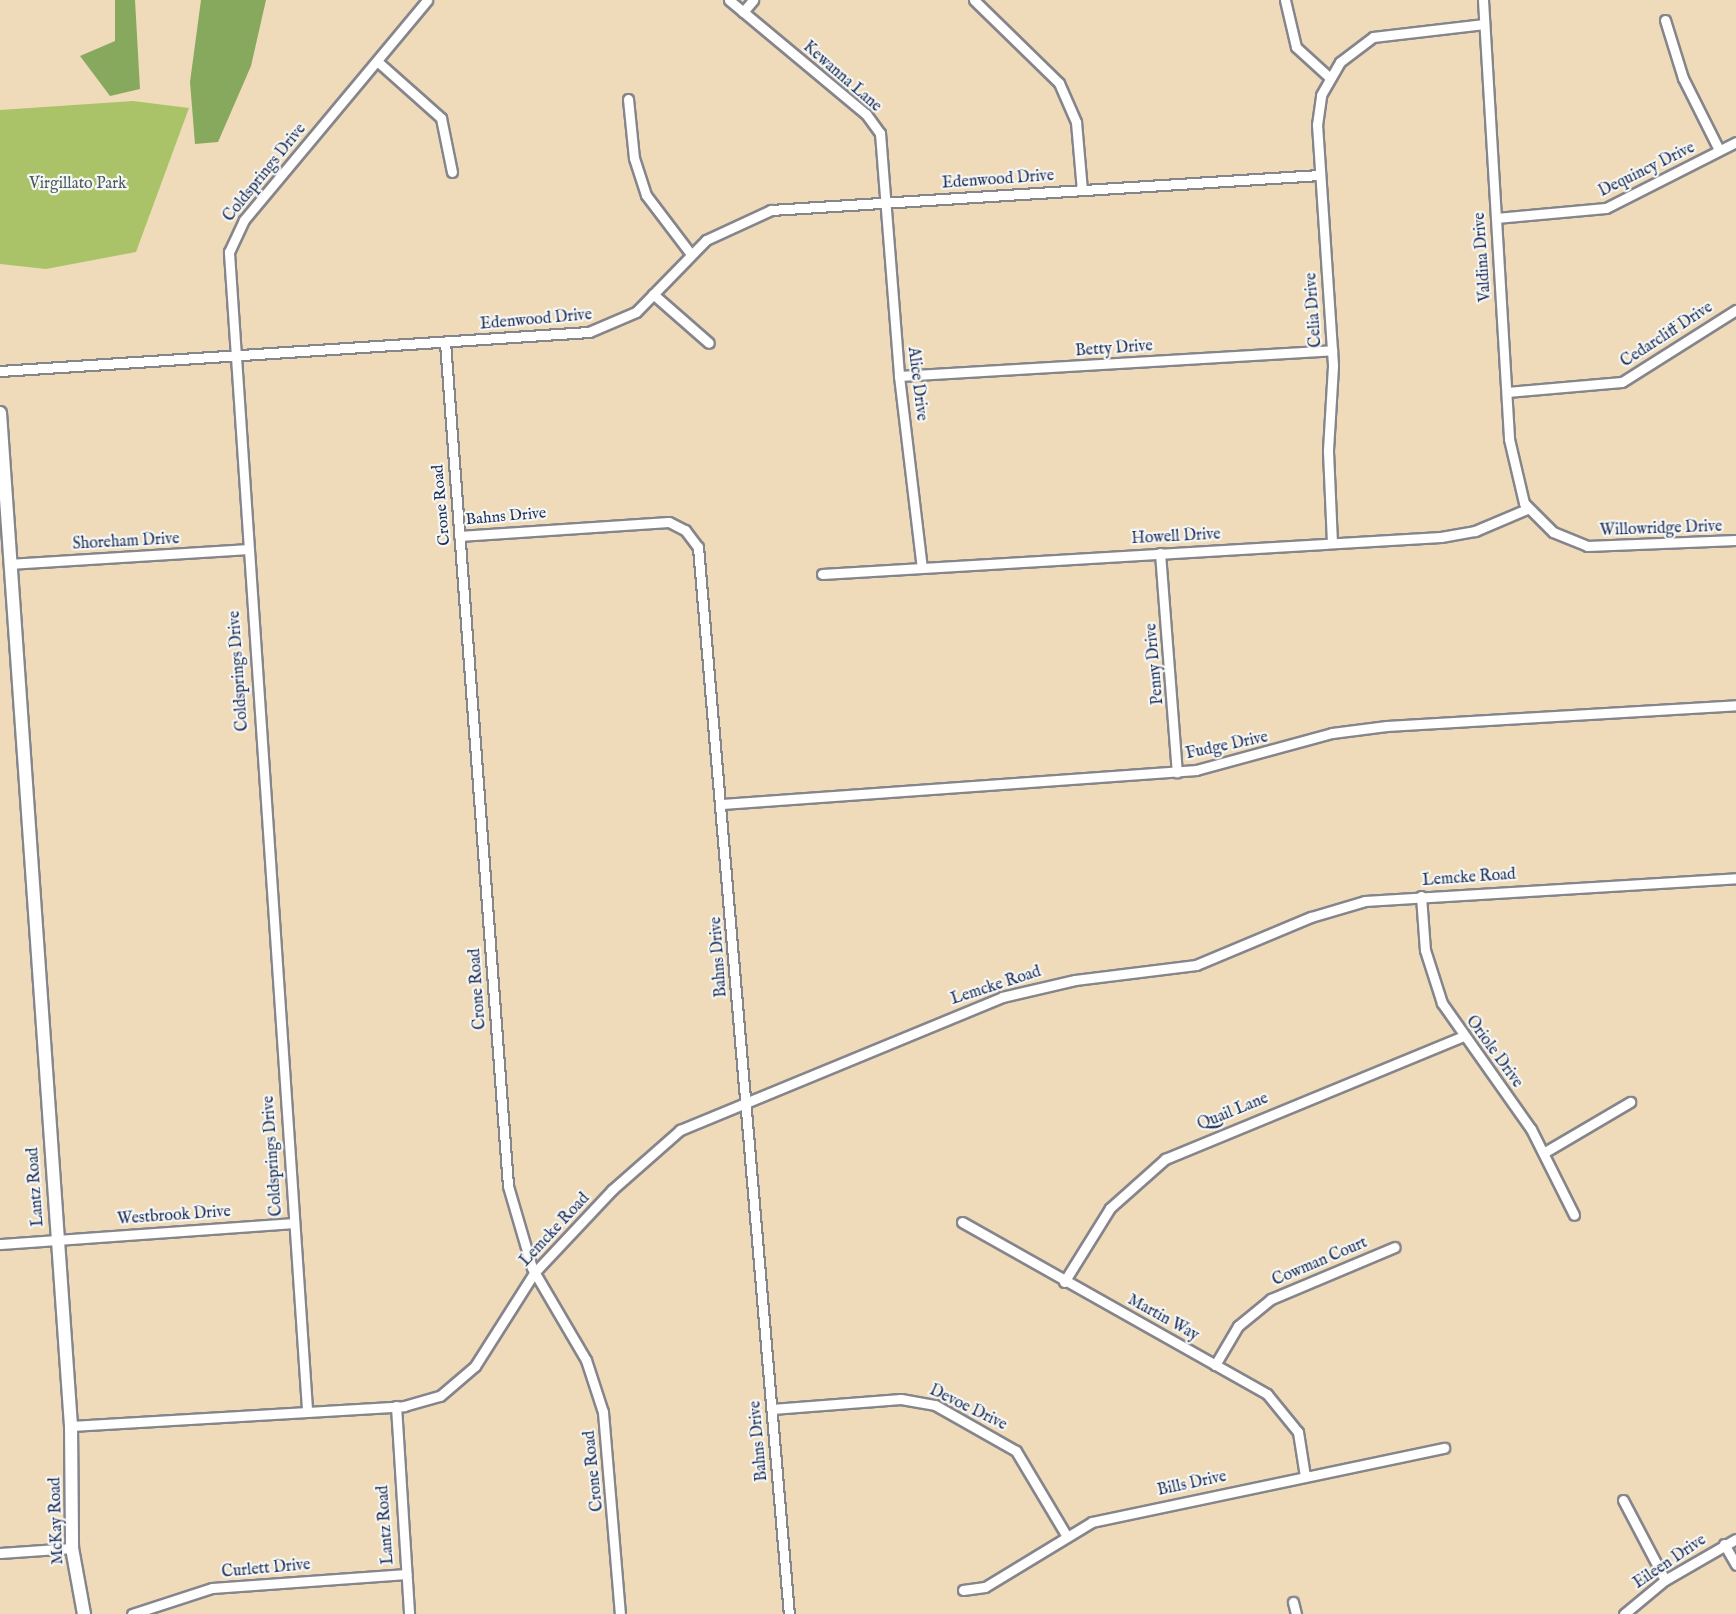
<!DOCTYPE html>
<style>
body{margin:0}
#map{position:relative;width:1736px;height:1614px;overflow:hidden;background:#efdbba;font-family:"IM FELL English",serif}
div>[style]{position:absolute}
.green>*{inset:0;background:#aac369}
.forest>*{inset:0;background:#87a95d}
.roads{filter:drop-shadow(2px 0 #85858c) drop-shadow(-2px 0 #85858c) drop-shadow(0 2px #85858c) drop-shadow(0 -2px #85858c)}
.minor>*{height:9px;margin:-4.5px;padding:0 4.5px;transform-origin:4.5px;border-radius:4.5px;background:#fff}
.tertiary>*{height:12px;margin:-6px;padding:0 6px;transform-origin:6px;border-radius:6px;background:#fff}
span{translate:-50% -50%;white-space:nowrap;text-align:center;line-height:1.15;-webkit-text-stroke:4.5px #f6f6f2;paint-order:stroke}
.street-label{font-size:16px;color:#1b2f5e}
.park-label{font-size:16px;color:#465b61}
</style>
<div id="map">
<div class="green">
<i style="clip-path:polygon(133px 101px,189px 108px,136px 252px,46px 269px,0 264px,0 110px)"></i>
</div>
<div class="forest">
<i style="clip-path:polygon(115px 0,135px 0,140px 89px,110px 96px,80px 56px,115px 41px)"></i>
<i style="clip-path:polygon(201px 0,266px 0,251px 66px,218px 142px,195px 144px,190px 82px)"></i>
</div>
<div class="roads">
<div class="minor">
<i style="left:729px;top:0;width:178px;rotate:39.8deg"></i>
<i style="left:866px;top:114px;width:24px;rotate:54deg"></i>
<i style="left:880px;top:133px;width:244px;rotate:85.5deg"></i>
<i style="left:899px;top:376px;width:193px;rotate:83.2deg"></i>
<i style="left:974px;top:0;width:119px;rotate:44.3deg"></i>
<i style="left:1059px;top:83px;width:43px;rotate:66.4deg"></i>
<i style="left:1076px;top:122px;width:68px;rotate:85deg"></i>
<i style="left:1285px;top:0;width:48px;rotate:76.8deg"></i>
<i style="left:1296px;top:47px;width:45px;rotate:42.3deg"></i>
<i style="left:1483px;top:0;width:440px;rotate:86.6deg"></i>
<i style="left:1509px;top:439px;width:66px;rotate:76.8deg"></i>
<i style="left:1524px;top:503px;width:41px;rotate:45deg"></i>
<i style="left:1553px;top:532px;width:37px;rotate:22deg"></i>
<i style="left:1587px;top:546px;width:149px;rotate:-2.3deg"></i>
<i style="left:743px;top:12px;width:16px;rotate:-50deg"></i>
<i style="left:1665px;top:20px;width:61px;rotate:72.8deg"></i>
<i style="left:1683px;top:78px;width:80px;rotate:63.4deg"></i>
<i style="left:377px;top:61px;width:86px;rotate:41.7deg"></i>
<i style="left:441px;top:118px;width:55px;rotate:78.5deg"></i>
<i style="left:628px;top:99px;width:59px;rotate:84.2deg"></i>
<i style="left:634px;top:158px;width:39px;rotate:72deg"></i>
<i style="left:646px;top:195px;width:73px;rotate:52.8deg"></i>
<i style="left:1496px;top:218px;width:110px;rotate:-5.2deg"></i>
<i style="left:1606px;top:208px;width:146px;rotate:-26.9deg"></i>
<i style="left:653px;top:294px;width:74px;rotate:41.2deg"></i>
<i style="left:445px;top:342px;width:846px;rotate:85.73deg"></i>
<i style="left:508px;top:1186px;width:85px;rotate:73.7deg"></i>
<i style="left:532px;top:1268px;width:107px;rotate:59.6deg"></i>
<i style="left:586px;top:1360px;width:55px;rotate:71.9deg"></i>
<i style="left:603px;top:1412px;width:203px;rotate:85.2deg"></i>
<i style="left:0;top:371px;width:590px;rotate:-3.79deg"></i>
<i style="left:589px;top:332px;width:51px;rotate:-23.1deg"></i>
<i style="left:636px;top:312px;width:100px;rotate:-45.8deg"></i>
<i style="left:706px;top:240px;width:72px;rotate:-24.8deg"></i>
<i style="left:771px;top:210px;width:550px;rotate:-3.65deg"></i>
<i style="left:899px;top:376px;width:434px;rotate:-3.4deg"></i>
<i style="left:1507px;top:392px;width:115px;rotate:-5deg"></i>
<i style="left:1622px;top:382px;width:135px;rotate:-32.3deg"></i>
<i style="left:459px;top:536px;width:210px;rotate:-3.8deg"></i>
<i style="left:669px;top:522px;width:18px;rotate:27deg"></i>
<i style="left:685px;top:530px;width:21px;rotate:53deg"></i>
<i style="left:698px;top:547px;width:1071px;rotate:85.13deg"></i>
<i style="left:1332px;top:543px;width:93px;rotate:-92.5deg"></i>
<i style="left:1328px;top:450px;width:85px;rotate:-86.6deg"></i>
<i style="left:1333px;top:365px;width:241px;rotate:-93.8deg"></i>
<i style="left:1317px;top:125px;width:30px;rotate:-82deg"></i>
<i style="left:1321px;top:95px;width:38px;rotate:-60deg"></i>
<i style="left:1340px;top:62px;width:41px;rotate:-37.1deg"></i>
<i style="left:1373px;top:37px;width:112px;rotate:-6.7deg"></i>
<i style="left:1160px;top:553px;width:220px;rotate:85.6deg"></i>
<i style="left:9px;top:564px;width:236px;rotate:-3.6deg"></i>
<i style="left:822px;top:574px;width:620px;rotate:-3.42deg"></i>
<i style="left:1441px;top:537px;width:35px;rotate:-10deg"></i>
<i style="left:1475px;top:531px;width:56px;rotate:-22.9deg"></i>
<i style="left:723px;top:804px;width:474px;rotate:-4.1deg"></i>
<i style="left:1196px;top:770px;width:141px;rotate:-15.2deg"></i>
<i style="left:1332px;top:733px;width:55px;rotate:-7.3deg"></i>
<i style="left:1387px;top:726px;width:350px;rotate:-3.4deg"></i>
<i style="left:1421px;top:896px;width:54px;rotate:85.8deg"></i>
<i style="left:1425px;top:950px;width:56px;rotate:72.2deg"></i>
<i style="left:1442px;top:1003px;width:154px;rotate:54.8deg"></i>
<i style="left:1531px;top:1129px;width:96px;rotate:63.4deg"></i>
<i style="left:1545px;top:1152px;width:99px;rotate:-30.5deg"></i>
<i style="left:962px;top:1222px;width:350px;rotate:29.4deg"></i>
<i style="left:1267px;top:1394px;width:49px;rotate:50.8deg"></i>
<i style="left:1298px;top:1432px;width:45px;rotate:81deg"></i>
<i style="left:0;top:1244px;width:294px;rotate:-4.1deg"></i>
<i style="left:1064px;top:1282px;width:87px;rotate:-58.1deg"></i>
<i style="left:1110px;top:1208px;width:74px;rotate:-41.7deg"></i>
<i style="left:1165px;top:1159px;width:322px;rotate:-22.4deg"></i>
<i style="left:1215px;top:1365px;width:45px;rotate:-59.5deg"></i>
<i style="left:1238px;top:1326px;width:43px;rotate:-39.3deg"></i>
<i style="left:1271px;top:1299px;width:134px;rotate:-22.8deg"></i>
<i style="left:396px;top:1406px;width:208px;rotate:86.4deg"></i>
<i style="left:307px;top:1409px;width:1160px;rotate:-93.86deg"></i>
<i style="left:229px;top:252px;width:35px;rotate:-65deg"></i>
<i style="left:244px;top:220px;width:286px;rotate:-50.2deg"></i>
<i style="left:772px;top:1409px;width:129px;rotate:-4.4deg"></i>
<i style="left:901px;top:1399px;width:35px;rotate:10deg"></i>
<i style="left:935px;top:1405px;width:93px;rotate:29.6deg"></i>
<i style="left:1016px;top:1451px;width:98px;rotate:59.2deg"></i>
<i style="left:71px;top:1426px;width:334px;rotate:-3.4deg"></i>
<i style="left:404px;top:1406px;width:37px;rotate:-16deg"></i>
<i style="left:440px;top:1396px;width:46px;rotate:-40.6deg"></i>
<i style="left:475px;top:1366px;width:110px;rotate:-57.6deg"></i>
<i style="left:534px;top:1273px;width:114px;rotate:-46.8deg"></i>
<i style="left:612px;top:1190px;width:91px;rotate:-41.4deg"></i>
<i style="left:680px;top:1130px;width:348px;rotate:-22.4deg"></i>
<i style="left:1002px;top:997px;width:75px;rotate:-13.1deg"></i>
<i style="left:1075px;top:980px;width:122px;rotate:-7.1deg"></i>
<i style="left:1196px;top:965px;width:125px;rotate:-22.7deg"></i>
<i style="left:1311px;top:917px;width:56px;rotate:-16.5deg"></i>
<i style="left:1365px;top:901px;width:372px;rotate:-3.5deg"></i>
<i style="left:1623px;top:1500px;width:90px;rotate:62.3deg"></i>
<i style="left:1724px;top:1544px;width:24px;rotate:60deg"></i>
<i style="left:0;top:1553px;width:72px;rotate:-4deg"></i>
<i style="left:963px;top:1590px;width:22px;rotate:-8deg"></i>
<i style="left:985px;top:1587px;width:125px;rotate:-31.3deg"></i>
<i style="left:1092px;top:1522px;width:360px;rotate:-11.9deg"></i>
<i style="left:1293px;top:1602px;width:12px;rotate:76deg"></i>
<i style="left:132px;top:1614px;width:84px;rotate:-18deg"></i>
<i style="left:212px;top:1588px;width:195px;rotate:-4.1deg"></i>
<i style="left:1624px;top:1614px;width:53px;rotate:-39.7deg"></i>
<i style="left:1665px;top:1580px;width:82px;rotate:-30deg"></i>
</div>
<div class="tertiary">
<i style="left:0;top:413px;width:1015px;rotate:85.99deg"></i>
<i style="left:71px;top:1426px;width:122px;rotate:89.5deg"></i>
<i style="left:72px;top:1548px;width:67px;rotate:79.7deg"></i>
</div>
</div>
<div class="street-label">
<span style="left:842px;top:77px;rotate:41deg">Kewanna Lane</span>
<span style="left:1647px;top:170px;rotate:-26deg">Dequincy Drive</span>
<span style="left:265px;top:173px;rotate:-51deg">Coldsprings Drive</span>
<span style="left:998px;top:180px;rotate:-4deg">Edenwood Drive</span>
<span style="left:1483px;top:257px;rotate:-94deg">Valdina Drive</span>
<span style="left:1314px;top:310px;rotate:-94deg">Celia Drive</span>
<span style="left:536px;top:320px;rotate:-5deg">Edenwood Drive</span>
<span style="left:1667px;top:335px;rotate:-33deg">Cedarcliff Drive</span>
<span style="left:1114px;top:349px;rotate:-4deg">Betty Drive</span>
<span style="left:917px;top:384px;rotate:83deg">Alice Drive</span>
<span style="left:442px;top:505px;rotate:-95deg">Crone Road</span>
<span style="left:506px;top:517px;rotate:-5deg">Bahns Drive</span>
<span style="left:1661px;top:529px;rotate:-2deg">Willowridge Drive</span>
<span style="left:1176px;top:537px;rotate:-3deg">Howell Drive</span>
<span style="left:126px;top:542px;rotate:-3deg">Shoreham Drive</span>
<span style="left:1155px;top:664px;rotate:-95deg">Penny Drive</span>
<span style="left:239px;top:671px;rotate:-94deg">Coldsprings Drive</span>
<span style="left:1227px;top:746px;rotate:-12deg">Fudge Drive</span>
<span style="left:1469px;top:878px;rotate:-4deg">Lemcke Road</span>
<span style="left:719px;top:957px;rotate:-94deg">Bahns Drive</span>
<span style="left:996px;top:986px;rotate:-18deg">Lemcke Road</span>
<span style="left:478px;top:989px;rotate:-94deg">Crone Road</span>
<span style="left:1494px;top:1052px;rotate:54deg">Oriole Drive</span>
<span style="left:1233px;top:1112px;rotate:-22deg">Quail Lane</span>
<span style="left:273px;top:1156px;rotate:-94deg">Coldsprings Drive</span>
<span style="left:36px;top:1187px;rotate:-94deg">Lantz Road</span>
<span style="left:174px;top:1216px;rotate:-4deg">Westbrook Drive</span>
<span style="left:555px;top:1230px;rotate:-47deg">Lemcke Road</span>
<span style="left:1320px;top:1262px;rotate:-23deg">Cowman Court</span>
<span style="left:1163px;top:1318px;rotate:29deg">Martin Way</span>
<span style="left:968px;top:1408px;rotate:26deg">Devoe Drive</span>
<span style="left:759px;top:1441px;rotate:-95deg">Bahns Drive</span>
<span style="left:594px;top:1471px;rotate:-96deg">Crone Road</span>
<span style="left:1192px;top:1484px;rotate:-12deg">Bills Drive</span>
<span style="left:57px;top:1521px;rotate:-92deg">McKay Road</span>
<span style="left:386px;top:1525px;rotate:-94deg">Lantz Road</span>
<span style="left:1670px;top:1562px;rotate:-34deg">Eileen Drive</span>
<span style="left:266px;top:1569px;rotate:-5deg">Curlett Drive</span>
</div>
<div class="park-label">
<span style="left:78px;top:184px">Virgillato Park</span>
</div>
</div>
